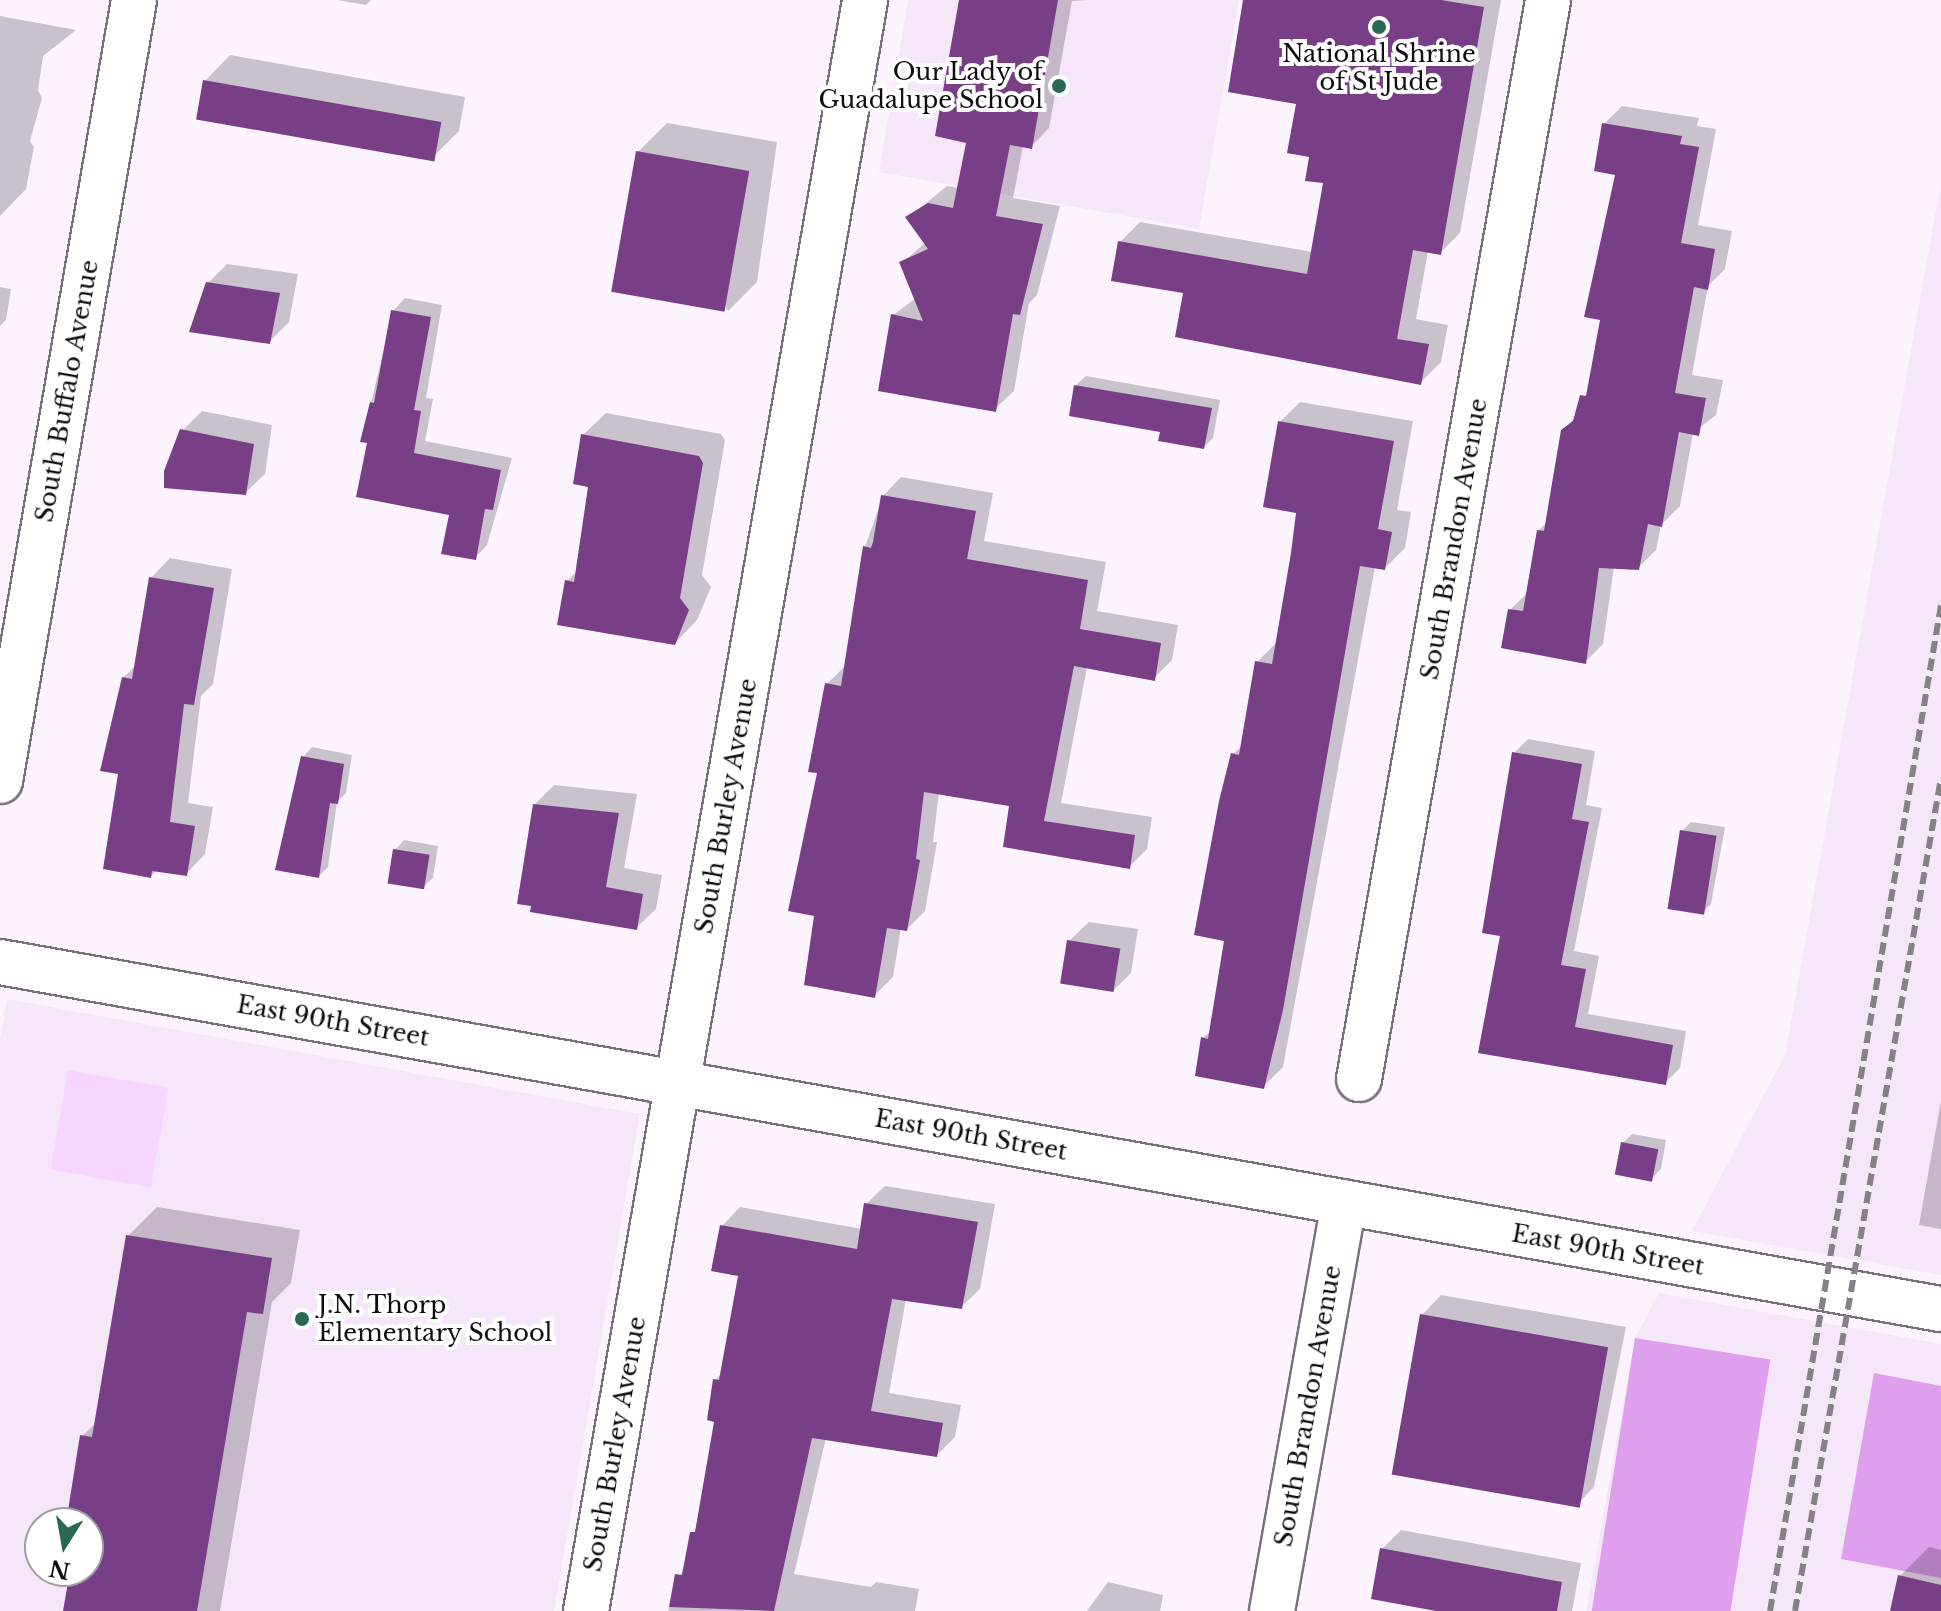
<!DOCTYPE html>
<style>
body{margin:0}
#map{position:relative;width:1941px;height:1611px;overflow:hidden;background:#fcf3ff;font-family:"Libre Baskerville",serif}
div>[style]{position:absolute}
.built>*{inset:0;background:#f6e6fa}
.green>*{inset:0;background:#f6d6fe;transform-origin:0 0}
.forest>*{inset:0;background:#de9fed;transform-origin:0 0}
.shadow>*{inset:0;background:#0003}
.building>*{inset:0;background:#793f86;transform-origin:0 0}
.roads{filter:drop-shadow(2px 0 #7a707c) drop-shadow(-2px 0 #7a707c) drop-shadow(0 2px #7a707c) drop-shadow(0 -2px #7a707c)}
.street>*{height:44px;margin:-22px;padding:0 22px;transform-origin:22px;border-radius:22px;background:#fff}
.secondary>*{height:44px;margin:-22px;padding:0 22px;transform-origin:22px;border-radius:22px;background:#fff}
.rail>*{height:6px;margin-top:-3px;transform-origin:0;background:repeating-linear-gradient(90deg,#868088 0 12px,transparent 0 18px)}
.dots>*{width:22px;height:22px;translate:-50% -50%;box-sizing:border-box;border:4px solid #fff;border-radius:50%}
span{translate:-50% -50%;white-space:nowrap;text-align:center;line-height:1.15;-webkit-text-stroke:8px #fff;paint-order:stroke}
.poi-label{font-size:24px;color:#100c11}
.right{translate:-100% -50%;text-align:right}
.left{translate:0 -50%;text-align:left}
.street-label{font-size:24px;color:#100c11}
.north{position:absolute;left:24px;top:1507px;width:80px;height:80px;box-sizing:border-box;background:#fff;border:2px solid #9f9ea0;border-radius:50%;rotate:191deg;font-size:22px;font-weight:700;line-height:32px;text-align:center;color:#100c11}
.north::after{content:'';display:block;margin:auto;width:28px;height:36px;background:#296854;clip-path:polygon(50% 0,100% 100%,50% 72%,0 100%)}
</style>
<div id="map">
<div class="built">
<i style="clip-path:polygon(908px 0,1239px 0,1199px 229px,879px 172px)"></i>
<i style="clip-path:polygon(1941px 182px,1941px 1275px,1692px 1231px,1785px 1055px)"></i>
<i style="clip-path:polygon(evenodd,7px 999px,640px 1114px,554px 1611px,0 1611px,0 1039px,7px 999px,40px 1523px,88px 1523px,88px 1571px,40px 1571px,40px 1523px)"></i>
<i style="clip-path:polygon(1659px 1293px,1941px 1344px,1941px 1611px,1586px 1611px,1635px 1338px)"></i>
</div>
<div class="green">
<i style="left:68px;top:1070px;width:102px;height:101px;rotate:10deg"></i>
</div>
<div class="forest">
<i style="left:1635px;top:1338px;width:137px;height:277px;rotate:9deg"></i>
<i style="clip-path:polygon(1874px 1373px,1941px 1386px,1941px 1578px,1841px 1559px)"></i>
</div>
<div class="shadow">
<i style="clip-path:polygon(337px 0,371px 0,366px 5px)"></i>
<i style="clip-path:polygon(961px 0,1089px 0,1072px 1px,1049px 128px,1031px 147px,1023px 146px,1013px 198px,1060px 206px,1037px 295px,1029px 303px,1014px 391px,995px 409px,893px 315px,916px 298px,902px 263px,926px 242px,908px 218px,947px 186px,959px 188px,968px 141px)"></i>
<i style="clip-path:polygon(1245px 0,1501px 0,1460px 233px,1440px 253px,1428px 251px,1416px 319px,1448px 325px,1441px 362px,1421px 382px,1186px 292px,1120px 242px,1140px 222px,1313px 252px,1325px 182px,1311px 155px,1298px 103px)"></i>
<i style="clip-path:polygon(0 16px,76px 30px,43px 56px,38px 90px,42px 98px,30px 141px,34px 147px,26px 189px,0 216px)"></i>
<i style="clip-path:polygon(230px 55px,465px 97px,459px 131px,434px 156px,205px 81px)"></i>
<i style="clip-path:polygon(1622px 106px,1699px 118px,1697px 126px,1716px 129px,1698px 225px,1732px 231px,1725px 269px,1708px 286px,1692px 375px,1723px 380px,1716px 415px,1693px 433px,1680px 506px,1661px 525px,1656px 550px,1638px 568px,1614px 567px,1603px 644px,1585px 662px,1510px 610px,1528px 592px,1538px 531px,1548px 521px,1563px 431px,1575px 418px,1589px 388px,1603px 318px,1617px 174px,1604px 124px)"></i>
<i style="clip-path:polygon(667px 123px,777px 142px,757px 282px,728px 311px,638px 152px)"></i>
<i style="clip-path:polygon(227px 264px,298px 274px,289px 322px,269px 342px,208px 283px)"></i>
<i style="clip-path:polygon(0 287px,11px 289px,6px 320px,0 326px)"></i>
<i style="clip-path:polygon(405px 298px,442px 305px,426px 398px,433px 399px,425px 441px,512px 458px,487px 545px,475px 558px,451px 514px,369px 442px,371px 403px,393px 311px)"></i>
<i style="clip-path:polygon(1086px 376px,1220px 400px,1213px 438px,1204px 447px,1162px 431px,1076px 385px)"></i>
<i style="clip-path:polygon(1300px 402px,1413px 421px,1397px 510px,1411px 512px,1405px 548px,1385px 568px,1375px 567px,1283px 1067px,1263px 1087px,1203px 1038px,1212px 1030px,1226px 939px,1233px 754px,1243px 745px,1257px 662px,1278px 641px,1299px 512px,1280px 422px)"></i>
<i style="clip-path:polygon(202px 411px,272px 425px,265px 474px,245px 493px,182px 431px)"></i>
<i style="clip-path:polygon(606px 413px,721px 434px,725px 440px,702px 575px,711px 587px,697px 620px,675px 643px,567px 581px,577px 571px,591px 485px,583px 435px)"></i>
<i style="clip-path:polygon(901px 477px,993px 493px,984px 541px,1106px 562px,1097px 611px,1178px 625px,1172px 660px,1154px 678px,1087px 667px,1061px 803px,1152px 817px,1147px 849px,1129px 867px,1011px 805px,939px 792px,933px 842px,937px 842px,925px 911px,907px 929px,901px 928px,893px 977px,875px 995px,816px 914px,819px 771px,827px 684px,846px 665px,865px 547px,883px 496px)"></i>
<i style="clip-path:polygon(170px 558px,232px 569px,213px 684px,201px 696px,188px 803px,213px 807px,205px 854px,186px 874px,157px 870px,151px 876px,121px 772px,123px 678px,136px 665px,151px 578px)"></i>
<i style="clip-path:polygon(1528px 739px,1595px 751px,1586px 805px,1602px 808px,1574px 951px,1599px 956px,1588px 1014px,1686px 1031px,1680px 1068px,1665px 1083px,1480px 1051px,1502px 935px,1514px 753px)"></i>
<i style="clip-path:polygon(312px 747px,352px 755px,346px 793px,337px 802px,328px 867px,319px 876px,303px 757px)"></i>
<i style="clip-path:polygon(554px 785px,637px 794px,624px 868px,662px 875px,656px 909px,636px 928px,535px 804px)"></i>
<i style="clip-path:polygon(1691px 822px,1725px 827px,1711px 904px,1702px 913px,1682px 831px)"></i>
<i style="clip-path:polygon(404px 840px,438px 846px,433px 878px,423px 887px,395px 850px)"></i>
<i style="clip-path:polygon(1089px 922px,1138px 929px,1131px 973px,1112px 992px,1069px 941px)"></i>
<i style="clip-path:polygon(1941px 1101px,1941px 1229px,1919px 1225px)"></i>
<i style="clip-path:polygon(1632px 1134px,1666px 1140px,1661px 1169px,1652px 1178px,1623px 1143px)"></i>
<i style="clip-path:polygon(885px 1186px,995px 1204px,980px 1289px,961px 1307px,906px 1299px,889px 1393px,961px 1405px,955px 1437px,937px 1455px,826px 1438px,794px 1574px,871px 1587px,876px 1582px,919px 1589px,915px 1611px,668px 1611px,698px 1526px,717px 1420px,715px 1380px,722px 1373px,740px 1274px,722px 1226px,740px 1207px,862px 1229px,866px 1204px)"></i>
<i style="clip-path:polygon(157px 1207px,300px 1230px,291px 1283px,272px 1302px,220px 1611px,65px 1611px,72px 1571px,88px 1571px,88px 1523px,68px 1523px,82px 1436px,97px 1422px,128px 1236px)"></i>
<i style="clip-path:polygon(1441px 1295px,1626px 1327px,1594px 1487px,1575px 1507px,1422px 1315px)"></i>
<i style="clip-path:polygon(1401px 1530px,1581px 1563px,1572px 1611px,1447px 1611px,1382px 1549px)"></i>
<i style="clip-path:polygon(1929px 1547px,1941px 1550px,1941px 1611px,1892px 1611px,1900px 1576px)"></i>
<i style="clip-path:polygon(1108px 1582px,1163px 1595px,1160px 1611px,1087px 1611px)"></i>
</div>
<div class="building">
<i style="clip-path:polygon(959px 0,1058px 0,1032px 149px,1010px 145px,996px 216px,1043px 224px,1020px 315px,1013px 314px,996px 412px,878px 391px,891px 314px,923px 321px,899px 262px,928px 249px,905px 217px,928px 203px,953px 208px,966px 143px,935px 136px)"></i>
<i style="clip-path:polygon(1243px 0,1441px 0,1484px 7px,1441px 255px,1413px 250px,1397px 339px,1429px 344px,1421px 385px,1175px 337px,1183px 293px,1111px 281px,1118px 241px,1307px 274px,1323px 183px,1305px 181px,1309px 157px,1287px 153px,1296px 104px,1228px 92px)"></i>
<i style="left:203px;top:80px;width:242px;height:40px;rotate:10deg"></i>
<i style="clip-path:polygon(1602px 123px,1682px 136px,1680px 144px,1699px 147px,1681px 243px,1715px 249px,1708px 290px,1694px 287px,1675px 393px,1706px 398px,1699px 436px,1679px 432px,1662px 527px,1648px 524px,1639px 570px,1599px 568px,1586px 664px,1501px 648px,1508px 609px,1523px 611px,1537px 530px,1544px 531px,1561px 430px,1573px 421px,1580px 395px,1586px 396px,1600px 320px,1584px 317px,1615px 175px,1594px 171px)"></i>
<i style="left:636px;top:151px;width:115px;height:143px;rotate:10deg"></i>
<i style="clip-path:polygon(206px 282px,280px 293px,270px 344px,189px 332px)"></i>
<i style="clip-path:polygon(391px 310px,431px 317px,414px 410px,421px 411px,414px 453px,501px 470px,493px 510px,485px 509px,476px 560px,441px 554px,449px 515px,356px 497px,367px 443px,360px 442px,370px 402px,374px 403px)"></i>
<i style="clip-path:polygon(1074px 385px,1212px 408px,1204px 449px,1158px 441px,1160px 432px,1069px 416px)"></i>
<i style="clip-path:polygon(1278px 421px,1394px 441px,1378px 529px,1392px 532px,1385px 570px,1360px 566px,1283px 1010px,1264px 1089px,1195px 1076px,1201px 1037px,1208px 1039px,1224px 941px,1194px 935px,1219px 801px,1231px 753px,1239px 755px,1255px 661px,1272px 664px,1291px 553px,1296px 513px,1263px 507px)"></i>
<i style="clip-path:polygon(180px 429px,254px 444px,246px 495px,164px 488px,164px 471px)"></i>
<i style="clip-path:polygon(581px 434px,699px 456px,703px 463px,680px 598px,689px 610px,675px 645px,557px 625px,565px 580px,574px 582px,588px 487px,573px 484px)"></i>
<i style="clip-path:polygon(881px 495px,976px 511px,967px 559px,1088px 580px,1080px 629px,1161px 643px,1155px 681px,1074px 666px,1044px 821px,1135px 835px,1130px 869px,1003px 847px,1009px 806px,924px 792px,916px 859px,920px 860px,907px 931px,887px 928px,875px 998px,804px 985px,814px 916px,788px 911px,817px 773px,808px 772px,825px 683px,841px 686px,863px 546px,871px 548px,873px 542px)"></i>
<i style="clip-path:polygon(149px 577px,214px 588px,194px 705px,184px 704px,170px 822px,195px 826px,187px 876px,152px 871px,151px 878px,103px 869px,118px 774px,100px 771px,122px 677px,132px 679px)"></i>
<i style="clip-path:polygon(1512px 752px,1582px 764px,1572px 819px,1589px 822px,1561px 965px,1586px 969px,1575px 1027px,1673px 1045px,1666px 1085px,1478px 1053px,1500px 936px,1482px 933px)"></i>
<i style="clip-path:polygon(301px 756px,344px 764px,338px 804px,330px 803px,319px 878px,275px 870px)"></i>
<i style="clip-path:polygon(533px 804px,619px 813px,606px 887px,643px 894px,637px 930px,530px 912px,531px 906px,517px 904px)"></i>
<i style="left:1680px;top:830px;width:37px;height:80px;rotate:9deg"></i>
<i style="left:393px;top:849px;width:37px;height:35px;rotate:9deg"></i>
<i style="left:1067px;top:940px;width:54px;height:44px;rotate:9deg"></i>
<i style="left:1621px;top:1142px;width:38px;height:33px;rotate:11deg"></i>
<i style="clip-path:polygon(864px 1203px,978px 1222px,962px 1309px,892px 1299px,871px 1411px,943px 1423px,937px 1457px,812px 1438px,774px 1611px,669px 1607px,675px 1574px,682px 1575px,690px 1532px,695px 1532px,714px 1422px,707px 1420px,713px 1379px,719px 1380px,738px 1276px,711px 1271px,720px 1225px,857px 1249px)"></i>
<i style="clip-path:polygon(126px 1235px,272px 1258px,263px 1314px,247px 1312px,197px 1611px,63px 1611px,70px 1571px,88px 1571px,88px 1523px,66px 1523px,80px 1435px,92px 1437px)"></i>
<i style="left:1420px;top:1314px;width:191px;height:163px;rotate:10deg"></i>
<i style="clip-path:polygon(1380px 1548px,1562px 1582px,1557px 1611px,1436px 1611px,1371px 1599px)"></i>
<i style="clip-path:polygon(1898px 1575px,1941px 1585px,1941px 1611px,1890px 1611px)"></i>
</div>
<div class="roads">
<div class="street">
<i style="left:0;top:962px;width:1972px;rotate:10.14deg"></i>
<i style="left:1359px;top:1079px;width:1095px;rotate:-80.06deg"></i>
<i style="left:586px;top:1611px;width:1635px;rotate:-80.17deg"></i>
<i style="left:1272px;top:1611px;width:415px;rotate:-80deg"></i>
</div>
<div class="secondary">
<i style="left:0;top:781px;width:792px;rotate:-80.26deg"></i>
</div>
</div>
<div class="rail">
<i style="left:1770px;top:1611px;width:1020px;rotate:-80.35deg"></i>
<i style="left:1795px;top:1611px;width:846px;rotate:-80.06deg"></i>
</div>
<div class="dots">
<i style="left:1379px;top:27px;background:#296854"></i>
<i style="left:1059px;top:86px;background:#296854"></i>
<i style="left:302px;top:1319px;background:#296854"></i>
</div>
<div class="poi-label">
<span style="left:1379px;top:68px">National Shrine<br>of St Jude</span>
<span class="right" style="left:1043px;top:86px">Our Lady of<br>Guadalupe School</span>
<span class="left" style="left:318px;top:1319px">J.N. Thorp<br>Elementary School</span>
</div>
<div class="street-label">
<span style="left:67px;top:391px;rotate:-80deg">South Buffalo Avenue</span>
<span style="left:1454px;top:539px;rotate:-80deg">South Brandon Avenue</span>
<span style="left:726px;top:806px;rotate:-80deg">South Burley Avenue</span>
<span style="left:333px;top:1021px;rotate:10deg">East 90th Street</span>
<span style="left:971px;top:1135px;rotate:10deg">East 90th Street</span>
<span style="left:1608px;top:1250px;rotate:10deg">East 90th Street</span>
<span style="left:1308px;top:1406px;rotate:-80deg">South Brandon Avenue</span>
<span style="left:615px;top:1444px;rotate:-80deg">South Burley Avenue</span>
</div>
<div class="north">N</div>
</div>
